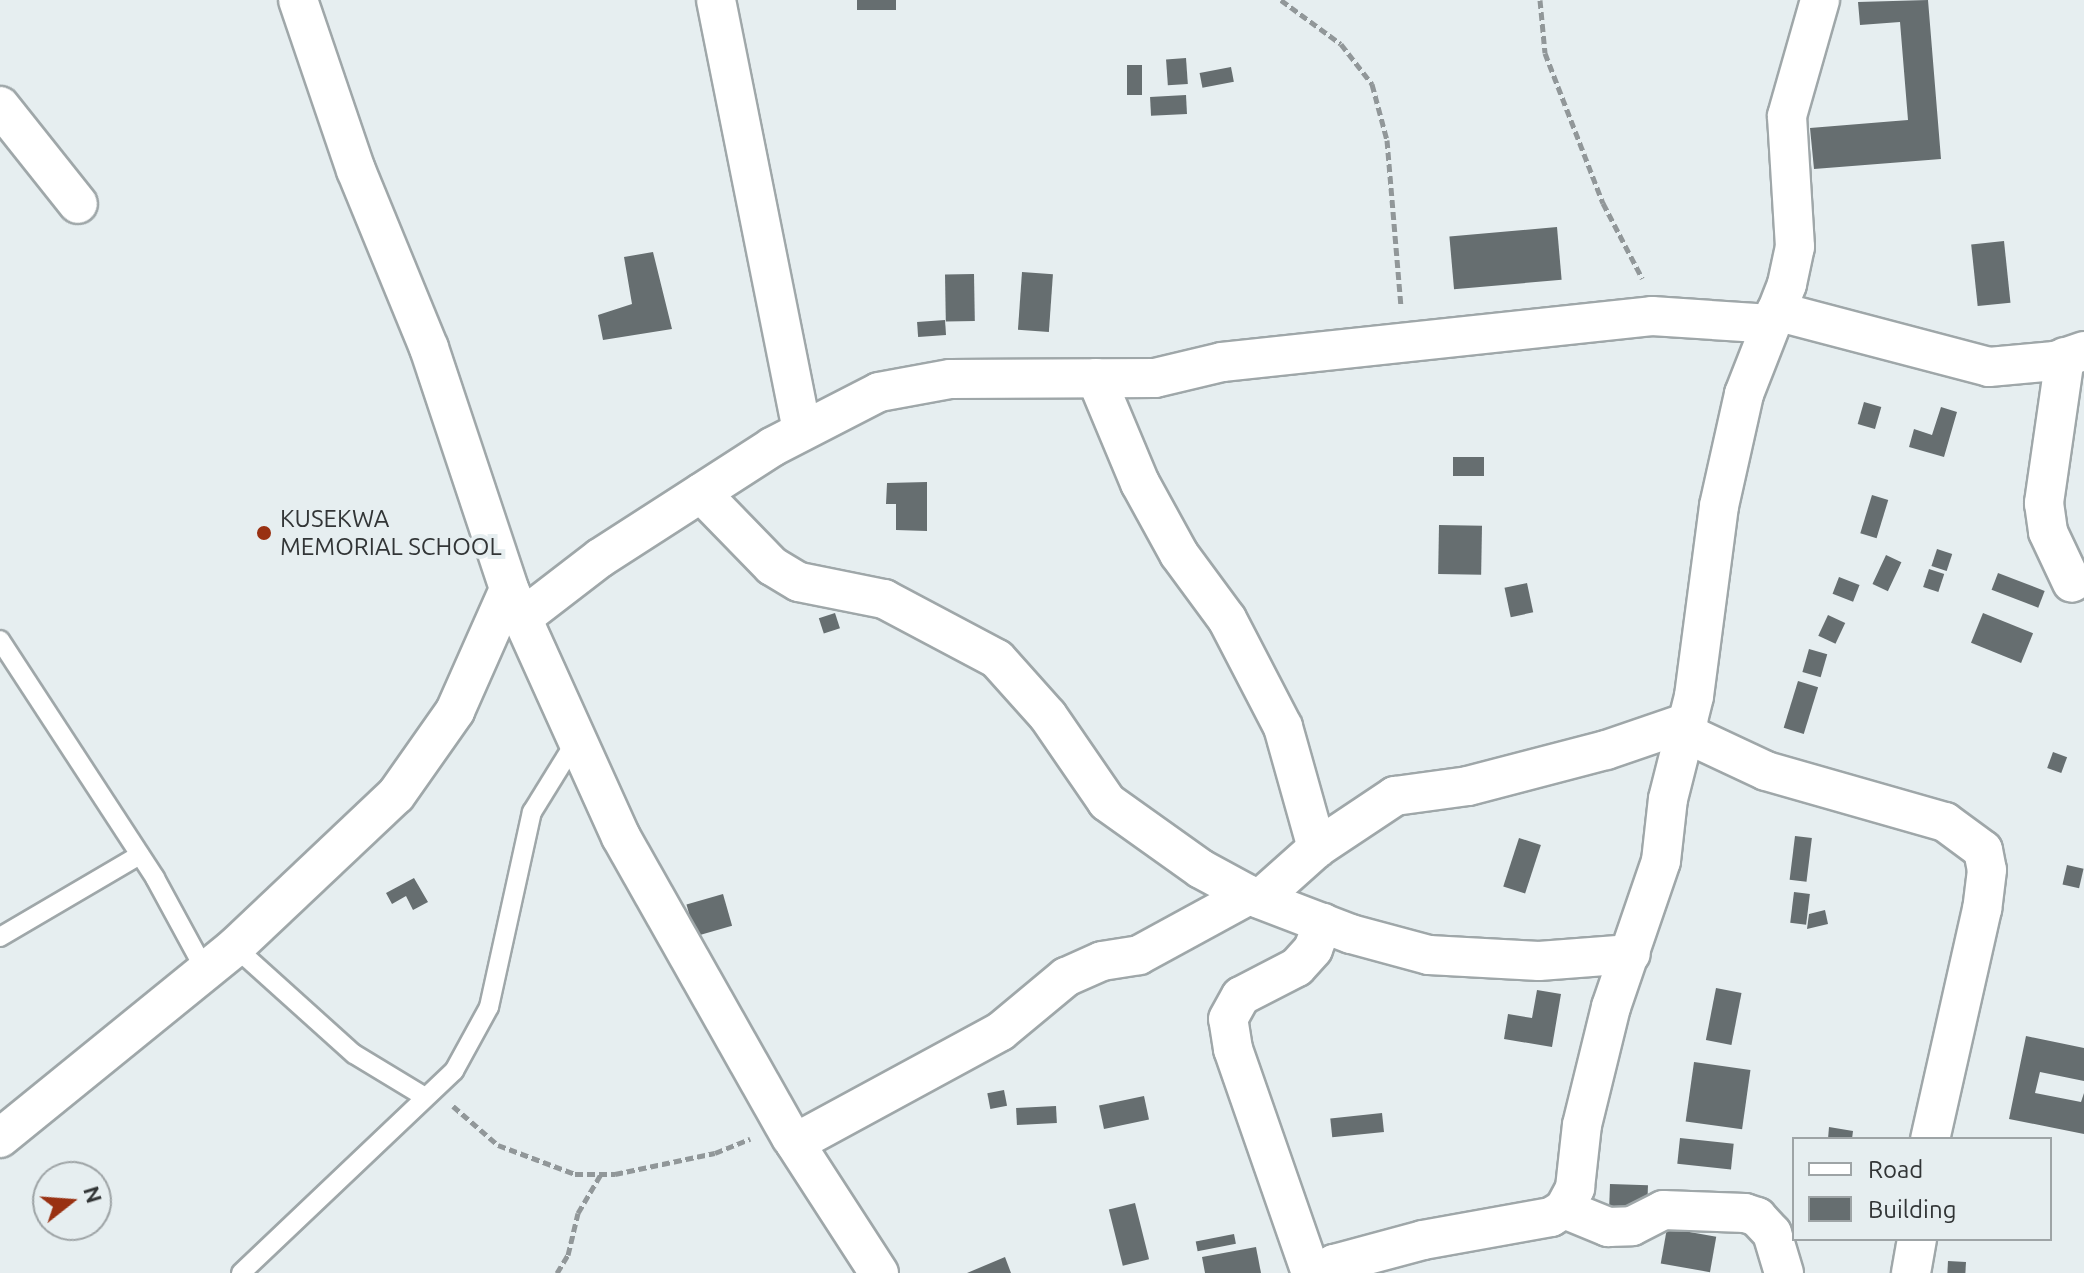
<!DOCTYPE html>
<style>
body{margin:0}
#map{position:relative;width:2084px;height:1273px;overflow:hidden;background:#e6eef0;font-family:Ubuntu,sans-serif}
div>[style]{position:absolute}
.building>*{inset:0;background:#666e70;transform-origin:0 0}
.path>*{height:5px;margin-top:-2.5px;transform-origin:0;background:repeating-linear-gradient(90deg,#919799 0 8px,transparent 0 12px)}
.roads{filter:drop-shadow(2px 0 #9fa7a9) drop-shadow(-2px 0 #9fa7a9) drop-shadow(0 2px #9fa7a9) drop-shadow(0 -2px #9fa7a9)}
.service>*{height:18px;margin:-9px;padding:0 9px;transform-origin:9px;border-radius:9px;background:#fff}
.minor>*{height:38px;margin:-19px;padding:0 19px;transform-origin:19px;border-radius:19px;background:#fff}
.dots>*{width:22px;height:22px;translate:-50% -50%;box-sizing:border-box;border:4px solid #e6eef0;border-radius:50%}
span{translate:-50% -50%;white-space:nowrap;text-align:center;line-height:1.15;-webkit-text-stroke:8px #e6eef0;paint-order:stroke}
.poi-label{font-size:24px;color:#323536}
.left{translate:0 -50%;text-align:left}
.legend{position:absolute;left:1792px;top:1137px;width:260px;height:104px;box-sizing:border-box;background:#e6eef0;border:2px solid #9ea4a6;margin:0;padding:10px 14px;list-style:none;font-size:24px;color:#323536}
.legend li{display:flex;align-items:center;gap:16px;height:40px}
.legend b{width:40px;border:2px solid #9ea4a6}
.north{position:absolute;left:32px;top:1161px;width:80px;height:80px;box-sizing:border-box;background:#e6eef0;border:2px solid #9ea4a6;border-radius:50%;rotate:73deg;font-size:22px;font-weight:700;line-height:32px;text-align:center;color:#323536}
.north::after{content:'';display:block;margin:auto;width:28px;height:36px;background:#993112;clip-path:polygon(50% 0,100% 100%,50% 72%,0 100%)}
</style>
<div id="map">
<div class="building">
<i style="left:857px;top:0;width:39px;height:10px"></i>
<i style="clip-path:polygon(1928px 0,1941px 159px,1814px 169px,1810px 128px,1908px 120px,1900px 22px,1860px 25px,1858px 2px)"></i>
<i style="left:1186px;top:58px;width:26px;height:20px;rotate:86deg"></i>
<i style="left:1127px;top:65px;width:15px;height:30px"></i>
<i style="left:1231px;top:67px;width:15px;height:32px;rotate:79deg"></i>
<i style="left:1186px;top:95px;width:19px;height:36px;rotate:87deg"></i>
<i style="left:1557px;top:227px;width:53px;height:108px;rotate:85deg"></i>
<i style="left:2004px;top:241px;width:62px;height:33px;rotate:84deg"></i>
<i style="clip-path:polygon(653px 252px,672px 329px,603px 340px,598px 315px,632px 304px,624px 257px)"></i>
<i style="left:1022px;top:272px;width:31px;height:58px;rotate:4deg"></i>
<i style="left:974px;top:274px;width:47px;height:29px;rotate:89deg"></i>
<i style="left:945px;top:320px;width:15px;height:28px;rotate:86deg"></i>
<i style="left:1864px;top:402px;width:18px;height:23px;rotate:16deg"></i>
<i style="clip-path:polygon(1941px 407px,1957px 412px,1944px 457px,1909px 447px,1914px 429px,1932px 435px)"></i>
<i style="left:1453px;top:457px;width:31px;height:19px"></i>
<i style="clip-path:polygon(927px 482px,927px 531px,896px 530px,896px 504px,886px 504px,887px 483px)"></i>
<i style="left:1872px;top:495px;width:17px;height:40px;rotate:17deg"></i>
<i style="left:1439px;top:525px;width:43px;height:49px;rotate:1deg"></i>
<i style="left:1937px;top:549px;width:16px;height:18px;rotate:18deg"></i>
<i style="left:1886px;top:555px;width:17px;height:32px;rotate:25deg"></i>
<i style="left:1929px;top:569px;width:16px;height:19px;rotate:18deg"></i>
<i style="left:1998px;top:573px;width:50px;height:18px;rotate:21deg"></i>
<i style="left:1839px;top:577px;width:22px;height:18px;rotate:21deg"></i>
<i style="left:1527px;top:583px;width:30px;height:23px;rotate:78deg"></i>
<i style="left:835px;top:613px;width:16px;height:17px;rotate:72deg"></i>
<i style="left:1983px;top:613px;width:54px;height:32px;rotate:22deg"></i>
<i style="left:1828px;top:615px;width:19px;height:23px;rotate:25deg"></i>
<i style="left:1809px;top:649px;width:19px;height:24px;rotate:16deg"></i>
<i style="left:1798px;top:681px;width:21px;height:49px;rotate:17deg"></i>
<i style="left:2053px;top:752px;width:15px;height:17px;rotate:20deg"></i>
<i style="left:1795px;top:836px;width:17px;height:44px;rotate:7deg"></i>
<i style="left:1519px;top:838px;width:23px;height:51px;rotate:18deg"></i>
<i style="left:2067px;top:865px;width:17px;height:20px;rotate:13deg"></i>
<i style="clip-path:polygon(414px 878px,428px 902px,413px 910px,406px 896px,392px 904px,386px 893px)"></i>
<i style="left:1794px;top:892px;width:16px;height:31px;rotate:7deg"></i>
<i style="left:723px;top:894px;width:33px;height:38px;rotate:74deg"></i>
<i style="clip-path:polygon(1825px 910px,1828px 924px,1807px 929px,1809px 914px)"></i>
<i style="left:1716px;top:988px;width:26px;height:53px;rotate:11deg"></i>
<i style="clip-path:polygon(1537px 990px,1561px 994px,1552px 1047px,1504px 1039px,1508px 1014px,1532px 1018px)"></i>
<i style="clip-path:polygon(2026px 1036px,2084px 1048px,2084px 1081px,2040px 1072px,2035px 1093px,2081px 1102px,2084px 1093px,2084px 1134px,2009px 1119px)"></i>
<i style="left:1694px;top:1062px;width:57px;height:60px;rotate:8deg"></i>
<i style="left:1004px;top:1090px;width:16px;height:17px;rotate:79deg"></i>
<i style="left:1144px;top:1096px;width:24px;height:46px;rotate:78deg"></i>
<i style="left:1056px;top:1106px;width:17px;height:40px;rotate:87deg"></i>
<i style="left:1382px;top:1113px;width:19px;height:52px;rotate:84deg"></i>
<i style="clip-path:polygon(1829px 1127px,1853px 1131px,1852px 1139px,1828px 1139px)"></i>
<i style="left:1680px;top:1138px;width:54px;height:26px;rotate:6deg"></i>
<i style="left:1610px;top:1184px;width:38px;height:26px;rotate:2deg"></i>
<i style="left:1135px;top:1203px;width:58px;height:27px;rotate:76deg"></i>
<i style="left:1667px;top:1228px;width:50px;height:36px;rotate:10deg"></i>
<i style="left:1234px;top:1234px;width:10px;height:39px;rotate:79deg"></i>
<i style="clip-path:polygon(1256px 1247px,1261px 1273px,1205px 1273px,1202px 1257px)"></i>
<i style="clip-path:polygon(1005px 1257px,1011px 1273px,967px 1273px)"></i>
<i style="left:1948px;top:1261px;width:18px;height:12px;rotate:3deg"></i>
</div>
<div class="path">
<i style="left:1281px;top:0;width:74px;rotate:36.3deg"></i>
<i style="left:1341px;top:44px;width:51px;rotate:52.2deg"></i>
<i style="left:1372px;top:84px;width:58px;rotate:75deg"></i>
<i style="left:1387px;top:140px;width:168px;rotate:85.2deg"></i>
<i style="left:1540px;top:0;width:53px;rotate:84.6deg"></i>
<i style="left:1545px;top:53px;width:161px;rotate:68.9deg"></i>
<i style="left:1603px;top:203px;width:85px;rotate:62.5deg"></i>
<i style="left:453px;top:1106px;width:60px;rotate:40.9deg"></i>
<i style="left:498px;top:1145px;width:82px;rotate:20.6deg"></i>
<i style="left:575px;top:1174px;width:40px"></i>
<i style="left:615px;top:1174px;width:102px;rotate:-11.9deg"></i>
<i style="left:715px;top:1153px;width:38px;rotate:-22deg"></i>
<i style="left:557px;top:1273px;width:21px;rotate:-59deg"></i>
<i style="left:568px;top:1255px;width:43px;rotate:-76.6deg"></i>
<i style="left:578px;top:1213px;width:45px;rotate:-59.5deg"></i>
</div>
<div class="roads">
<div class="service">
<i style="left:0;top:640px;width:284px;rotate:56.9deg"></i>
<i style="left:155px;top:878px;width:107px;rotate:61.5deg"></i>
<i style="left:0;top:937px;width:162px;rotate:-30.4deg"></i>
<i style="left:235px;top:947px;width:160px;rotate:42deg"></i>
<i style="left:354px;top:1054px;width:83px;rotate:31.2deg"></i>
<i style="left:241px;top:1273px;width:294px;rotate:-43.5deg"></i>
<i style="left:454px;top:1071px;width:73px;rotate:-61.3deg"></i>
<i style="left:489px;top:1007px;width:200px;rotate:-77.6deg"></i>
<i style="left:532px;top:812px;width:86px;rotate:-58.3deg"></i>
</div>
<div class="minor">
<i style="left:298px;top:0;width:180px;rotate:71.2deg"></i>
<i style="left:356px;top:170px;width:192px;rotate:67.7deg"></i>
<i style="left:429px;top:348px;width:254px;rotate:71.6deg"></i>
<i style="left:509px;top:589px;width:272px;rotate:65.7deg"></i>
<i style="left:621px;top:837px;width:345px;rotate:60.5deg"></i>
<i style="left:791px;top:1137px;width:162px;rotate:57.1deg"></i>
<i style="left:716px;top:0;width:439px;rotate:78.7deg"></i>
<i style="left:0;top:106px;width:125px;rotate:51.5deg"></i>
<i style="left:1776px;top:311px;width:220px;rotate:14.7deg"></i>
<i style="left:1989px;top:367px;width:66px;rotate:-5.2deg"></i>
<i style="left:2055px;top:361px;width:31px;rotate:-19deg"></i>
<i style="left:2065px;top:357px;width:148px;rotate:98.2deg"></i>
<i style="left:2044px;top:503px;width:29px;rotate:82deg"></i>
<i style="left:2048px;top:532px;width:56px;rotate:64.8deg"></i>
<i style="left:1096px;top:378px;width:114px;rotate:67.3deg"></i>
<i style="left:1140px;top:483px;width:81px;rotate:61.2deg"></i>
<i style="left:1179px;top:554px;width:81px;rotate:53.6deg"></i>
<i style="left:1227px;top:619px;width:122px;rotate:62.6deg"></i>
<i style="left:1283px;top:727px;width:126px;rotate:74.3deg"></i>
<i style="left:701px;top:493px;width:102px;rotate:45.8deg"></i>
<i style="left:772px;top:566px;width:31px;rotate:31deg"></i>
<i style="left:799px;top:582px;width:87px;rotate:11.3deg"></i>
<i style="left:884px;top:599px;width:128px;rotate:28deg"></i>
<i style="left:997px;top:659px;width:76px;rotate:48.2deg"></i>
<i style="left:1048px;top:716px;width:104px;rotate:55.5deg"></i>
<i style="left:1107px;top:802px;width:115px;rotate:35.5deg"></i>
<i style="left:1201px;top:869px;width:55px;rotate:28.4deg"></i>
<i style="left:1249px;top:895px;width:109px;rotate:20.9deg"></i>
<i style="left:1351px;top:934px;width:81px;rotate:15.1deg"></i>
<i style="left:1429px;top:955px;width:110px;rotate:3.1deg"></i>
<i style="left:1539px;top:961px;width:92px;rotate:-4.4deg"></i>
<i style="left:522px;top:618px;width:98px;rotate:-37.6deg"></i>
<i style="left:600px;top:558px;width:205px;rotate:-32.8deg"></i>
<i style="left:772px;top:447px;width:120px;rotate:-27.2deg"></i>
<i style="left:879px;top:392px;width:72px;rotate:-10.4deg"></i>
<i style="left:950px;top:379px;width:205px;rotate:-0.3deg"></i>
<i style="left:1155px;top:378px;width:69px;rotate:-13.4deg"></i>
<i style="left:1222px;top:362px;width:432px;rotate:-6.1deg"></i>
<i style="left:1652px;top:316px;width:119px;rotate:3.8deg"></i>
<i style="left:1685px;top:733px;width:89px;rotate:25.1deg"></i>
<i style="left:1766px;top:771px;width:186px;rotate:15.9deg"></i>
<i style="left:1945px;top:822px;width:47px;rotate:36.4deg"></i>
<i style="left:1983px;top:850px;width:20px;rotate:79deg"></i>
<i style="left:1987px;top:870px;width:39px;rotate:97deg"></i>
<i style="left:1982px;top:909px;width:236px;rotate:102.7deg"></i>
<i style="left:1260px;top:899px;width:76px;rotate:-41.8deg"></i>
<i style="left:1317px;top:848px;width:94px;rotate:-33.7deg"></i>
<i style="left:1395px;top:796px;width:74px;rotate:-7.8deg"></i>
<i style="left:1468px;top:786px;width:143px;rotate:-14.6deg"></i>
<i style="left:1606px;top:750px;width:87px;rotate:-18.9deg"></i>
<i style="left:0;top:1138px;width:303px;rotate:-39.1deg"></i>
<i style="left:235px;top:947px;width:221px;rotate:-43.4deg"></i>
<i style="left:396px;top:795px;width:103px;rotate:-54.9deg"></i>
<i style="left:455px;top:711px;width:133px;rotate:-66.1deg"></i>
<i style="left:795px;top:1143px;width:234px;rotate:-28.5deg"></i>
<i style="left:1001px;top:1031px;width:85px;rotate:-39.7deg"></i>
<i style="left:1066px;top:977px;width:39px;rotate:-24deg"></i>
<i style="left:1102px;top:961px;width:37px;rotate:-9deg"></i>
<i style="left:1139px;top:955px;width:125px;rotate:-28.6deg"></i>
<i style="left:1564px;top:1209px;width:48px;rotate:22.2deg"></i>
<i style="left:1608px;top:1227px;width:24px;rotate:-2deg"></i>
<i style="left:1632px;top:1226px;width:35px;rotate:-27deg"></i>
<i style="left:1663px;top:1210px;width:82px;rotate:2.1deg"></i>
<i style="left:1745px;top:1213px;width:13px;rotate:18deg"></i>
<i style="left:1757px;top:1217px;width:22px;rotate:47deg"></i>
<i style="left:1772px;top:1233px;width:42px;rotate:73.3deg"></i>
<i style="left:1311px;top:1273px;width:237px;rotate:-109.2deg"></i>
<i style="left:1233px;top:1049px;width:30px;rotate:-99deg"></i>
<i style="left:1228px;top:1019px;width:26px;rotate:-61deg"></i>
<i style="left:1241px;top:996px;width:63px;rotate:-27.4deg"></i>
<i style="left:1297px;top:967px;width:24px;rotate:-48deg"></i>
<i style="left:1313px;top:949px;width:28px;rotate:-69deg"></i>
<i style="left:1321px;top:1273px;width:16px;rotate:-35deg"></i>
<i style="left:1334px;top:1264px;width:92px;rotate:-15.1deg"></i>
<i style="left:1423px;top:1240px;width:130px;rotate:-10.2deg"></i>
<i style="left:1551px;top:1217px;width:15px;rotate:-32deg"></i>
<i style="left:1564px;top:1209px;width:24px;rotate:-62deg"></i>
<i style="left:1575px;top:1188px;width:63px;rotate:-83.7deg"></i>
<i style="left:1582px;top:1125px;width:122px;rotate:-76.2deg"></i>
<i style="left:1611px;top:1007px;width:154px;rotate:-71.1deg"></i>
<i style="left:1661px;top:861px;width:62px;rotate:-83.6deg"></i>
<i style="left:1668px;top:799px;width:106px;rotate:-75.8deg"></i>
<i style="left:1694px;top:696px;width:192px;rotate:-82.5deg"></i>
<i style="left:1719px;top:506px;width:115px;rotate:-77.4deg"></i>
<i style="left:1744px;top:394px;width:118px;rotate:-68.6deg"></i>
<i style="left:1787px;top:284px;width:38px;rotate:-78deg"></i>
<i style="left:1795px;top:247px;width:131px;rotate:-93.5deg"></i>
<i style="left:1787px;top:116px;width:121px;rotate:-74.1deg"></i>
<i style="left:1911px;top:1273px;width:35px;rotate:-80deg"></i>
</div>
</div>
<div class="dots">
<i style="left:264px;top:533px;background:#993112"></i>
</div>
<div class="poi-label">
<span class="left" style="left:280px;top:533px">KUSEKWA<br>MEMORIAL SCHOOL</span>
</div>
<ul class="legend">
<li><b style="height:10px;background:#fff"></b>Road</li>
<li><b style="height:22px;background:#666e70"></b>Building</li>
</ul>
<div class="north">N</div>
</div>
